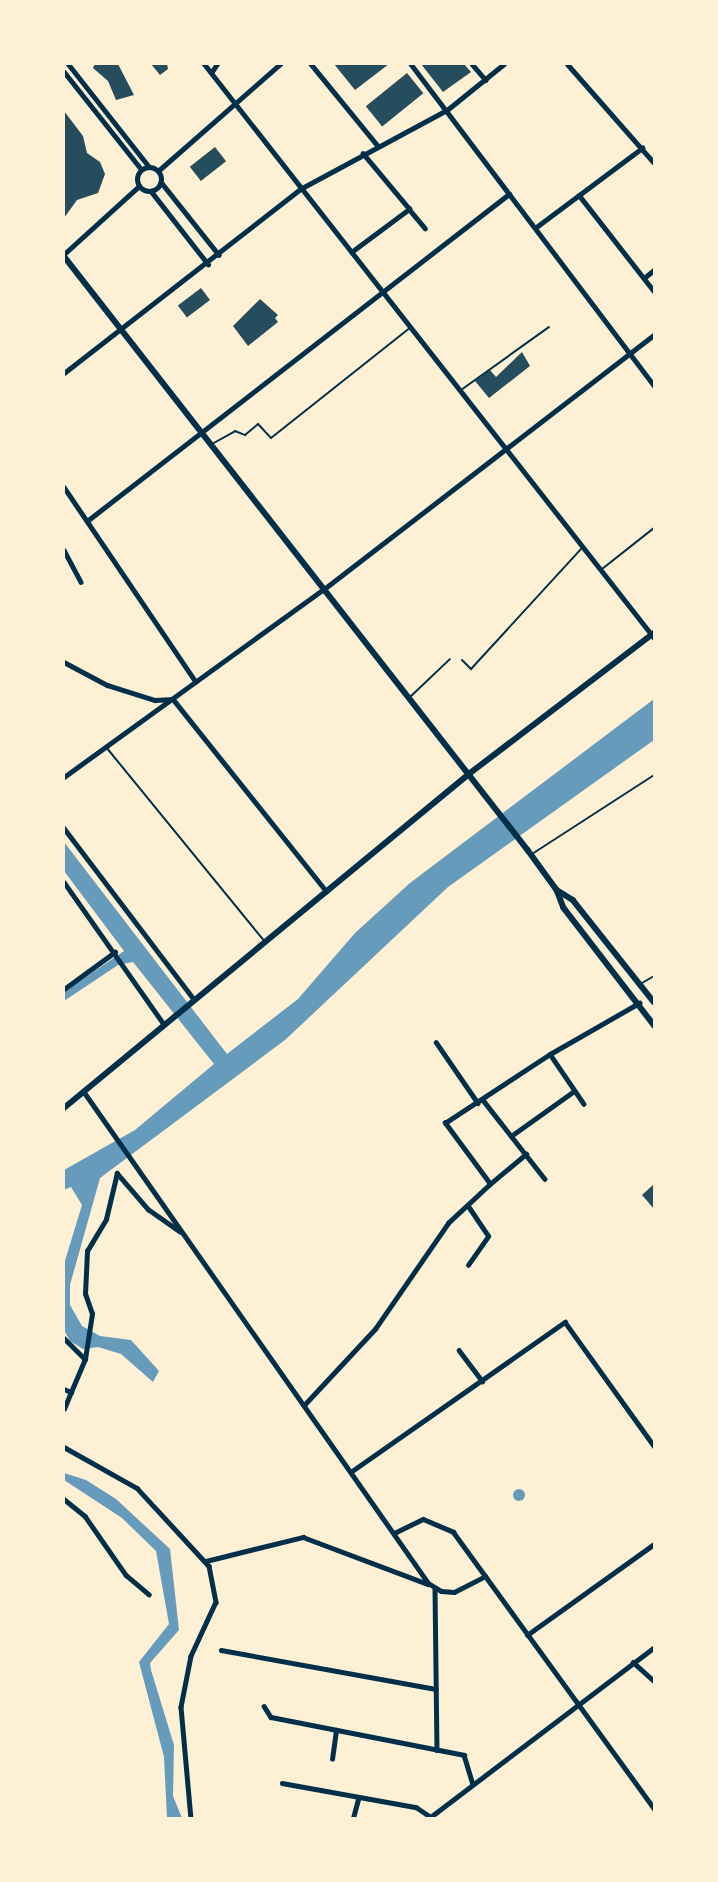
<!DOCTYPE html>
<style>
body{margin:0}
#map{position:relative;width:718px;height:1882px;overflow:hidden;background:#fdf0d5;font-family:"Roboto Condensed",sans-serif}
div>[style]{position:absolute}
.water>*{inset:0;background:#669bbc}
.round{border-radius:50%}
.building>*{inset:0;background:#264d5e;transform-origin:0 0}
.service>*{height:2px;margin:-1px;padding:0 1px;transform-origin:1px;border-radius:1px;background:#003049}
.minor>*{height:4.5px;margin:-2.25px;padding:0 2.25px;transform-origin:2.25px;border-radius:2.25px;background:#003049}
.tertiary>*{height:5px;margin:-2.5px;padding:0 2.5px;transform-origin:2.5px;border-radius:2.5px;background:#003049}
.tertiary>.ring{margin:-2.5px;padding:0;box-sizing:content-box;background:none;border:5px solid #003049;border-radius:50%}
.secondary>*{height:5.5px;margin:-2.75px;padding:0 2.75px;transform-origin:2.75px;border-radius:2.75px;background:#003049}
span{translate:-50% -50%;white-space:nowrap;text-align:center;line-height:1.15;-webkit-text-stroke:5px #fdf0d5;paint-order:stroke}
.frame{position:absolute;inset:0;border:65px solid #fdf0d5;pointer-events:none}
</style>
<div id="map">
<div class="water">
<i style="clip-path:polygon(654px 699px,654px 740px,448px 887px,285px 1040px,100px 1178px,70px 1285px,70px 1305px,82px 1326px,100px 1336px,131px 1340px,159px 1371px,153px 1382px,121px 1354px,98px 1347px,83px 1349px,70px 1341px,64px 1330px,64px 1264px,82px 1205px,71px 1187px,64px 1190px,64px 1170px,135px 1130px,214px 1064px,133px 962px,118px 965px,64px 1001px,64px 992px,124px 951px,64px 871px,64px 842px,227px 1054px,298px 999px,355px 933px,410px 883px)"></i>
<i style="clip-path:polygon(64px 1473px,86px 1480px,116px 1499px,170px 1549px,179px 1630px,150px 1663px,151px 1670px,174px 1745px,173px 1796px,182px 1818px,167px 1818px,164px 1757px,139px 1662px,169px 1624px,156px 1551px,122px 1518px,64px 1480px)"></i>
<i class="round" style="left:513px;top:1489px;width:12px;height:12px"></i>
</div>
<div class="building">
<i style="clip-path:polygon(95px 64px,118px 64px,134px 95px,116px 100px,108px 81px,93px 68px)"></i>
<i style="clip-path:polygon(151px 64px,167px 64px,168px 69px,160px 75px)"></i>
<i style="clip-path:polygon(334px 64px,389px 64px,355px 90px)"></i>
<i style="clip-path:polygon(421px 64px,464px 64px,471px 72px,443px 92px)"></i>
<i style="left:407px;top:73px;width:26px;height:53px;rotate:51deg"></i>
<i style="clip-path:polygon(64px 111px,83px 136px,87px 153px,100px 162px,105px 174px,98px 193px,77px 200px,64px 218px)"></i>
<i style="left:215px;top:147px;width:18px;height:32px;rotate:52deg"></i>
<i style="left:201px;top:288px;width:15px;height:29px;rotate:53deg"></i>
<i style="clip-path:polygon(260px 299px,278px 315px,275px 318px,278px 322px,248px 346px,233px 326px)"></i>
<i style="clip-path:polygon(522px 352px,530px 366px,489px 398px,475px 381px,490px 370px,496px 377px)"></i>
<i style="clip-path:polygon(654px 1184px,654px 1209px,642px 1195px)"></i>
</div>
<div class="service">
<i style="left:461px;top:390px;width:108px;rotate:-35.6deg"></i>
<i style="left:212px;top:444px;width:26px;rotate:-29deg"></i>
<i style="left:235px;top:431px;width:11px;rotate:22deg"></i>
<i style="left:245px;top:435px;width:17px;rotate:-40deg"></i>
<i style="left:258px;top:424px;width:19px;rotate:47deg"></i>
<i style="left:271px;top:438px;width:177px;rotate:-38.4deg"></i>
<i style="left:602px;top:569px;width:66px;rotate:-38.3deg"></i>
<i style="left:462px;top:660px;width:13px;rotate:45deg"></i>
<i style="left:471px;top:669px;width:164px;rotate:-47.5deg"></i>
<i style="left:410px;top:697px;width:55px;rotate:-43.5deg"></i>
<i style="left:106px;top:747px;width:250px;rotate:50.8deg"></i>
<i style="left:532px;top:854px;width:145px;rotate:-32.9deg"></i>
<i style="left:642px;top:983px;width:14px;rotate:-30deg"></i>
</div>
<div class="minor">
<i style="left:311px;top:64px;width:106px;rotate:50.7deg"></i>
<i style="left:411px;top:64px;width:403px;rotate:52.9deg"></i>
<i style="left:472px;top:64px;width:21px;rotate:49deg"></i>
<i style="left:211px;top:73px;width:11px;rotate:-56deg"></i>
<i style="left:161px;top:182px;width:93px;rotate:51.5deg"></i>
<i style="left:151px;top:191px;width:93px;rotate:52deg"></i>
<i style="left:579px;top:195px;width:122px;rotate:52deg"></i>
<i style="left:409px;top:209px;width:25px;rotate:50deg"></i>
<i style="left:535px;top:228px;width:134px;rotate:-36.8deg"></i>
<i style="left:354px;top:250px;width:69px;rotate:-36.7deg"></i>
<i style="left:409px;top:209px;width:72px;rotate:-129.9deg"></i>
<i style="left:644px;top:278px;width:13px;rotate:-39deg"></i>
<i style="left:64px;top:373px;width:301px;rotate:-37.9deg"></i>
<i style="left:302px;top:188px;width:165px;rotate:-28.3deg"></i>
<i style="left:447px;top:110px;width:73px;rotate:-38.9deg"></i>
<i style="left:64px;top:487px;width:235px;rotate:55.9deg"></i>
<i style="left:87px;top:521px;width:534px;rotate:-37.77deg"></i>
<i style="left:64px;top:550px;width:36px;rotate:62deg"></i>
<i style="left:64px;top:662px;width:49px;rotate:28.1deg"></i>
<i style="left:107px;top:685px;width:50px;rotate:17.4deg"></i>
<i style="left:155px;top:700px;width:18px;rotate:-3deg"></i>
<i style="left:173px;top:699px;width:246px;rotate:51.4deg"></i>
<i style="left:64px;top:777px;width:321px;rotate:-35.9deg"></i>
<i style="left:324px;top:589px;width:416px;rotate:-37.6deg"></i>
<i style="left:64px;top:828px;width:215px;rotate:52.8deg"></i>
<i style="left:64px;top:882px;width:172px;rotate:54.9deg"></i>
<i style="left:64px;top:989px;width:63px;rotate:-36deg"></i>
<i style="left:436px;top:1042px;width:74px;rotate:55.5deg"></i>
<i style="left:550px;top:1054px;width:60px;rotate:55.8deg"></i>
<i style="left:483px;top:1100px;width:100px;rotate:51.9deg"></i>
<i style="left:511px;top:1136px;width:77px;rotate:-35.5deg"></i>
<i style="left:490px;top:1184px;width:47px;rotate:-39.8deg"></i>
<i style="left:468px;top:1265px;width:35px;rotate:-55deg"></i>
<i style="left:488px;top:1236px;width:34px;rotate:-124deg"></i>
<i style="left:64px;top:1338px;width:30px;rotate:45deg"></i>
<i style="left:459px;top:1350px;width:39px;rotate:53deg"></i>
<i style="left:64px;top:1389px;width:8px;rotate:23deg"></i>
<i style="left:71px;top:1392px;width:36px;rotate:-67deg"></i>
<i style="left:85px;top:1359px;width:46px;rotate:-81.2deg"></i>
<i style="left:92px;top:1314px;width:21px;rotate:-109deg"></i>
<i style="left:85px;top:1294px;width:43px;rotate:-87.3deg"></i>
<i style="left:87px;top:1251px;width:37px;rotate:-59deg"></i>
<i style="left:106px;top:1219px;width:47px;rotate:-76.6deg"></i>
<i style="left:117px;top:1173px;width:48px;rotate:49.3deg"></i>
<i style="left:148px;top:1209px;width:39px;rotate:35deg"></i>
<i style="left:305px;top:1404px;width:103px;rotate:-47deg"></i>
<i style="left:375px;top:1329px;width:129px;rotate:-55.4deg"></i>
<i style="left:448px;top:1223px;width:57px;rotate:-42.9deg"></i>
<i style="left:490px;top:1184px;width:76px;rotate:-126.4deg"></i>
<i style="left:445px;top:1123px;width:126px;rotate:-33.3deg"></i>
<i style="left:550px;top:1054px;width:103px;rotate:-29.8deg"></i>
<i style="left:64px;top:1409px;width:18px;rotate:-68deg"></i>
<i style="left:64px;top:1447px;width:84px;rotate:29.3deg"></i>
<i style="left:137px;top:1488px;width:106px;rotate:47.3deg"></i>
<i style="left:209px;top:1566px;width:37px;rotate:79deg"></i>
<i style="left:216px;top:1602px;width:60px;rotate:114.8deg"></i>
<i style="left:191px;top:1656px;width:52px;rotate:101.1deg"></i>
<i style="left:181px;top:1707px;width:111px;rotate:84.9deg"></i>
<i style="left:352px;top:1471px;width:260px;rotate:-35deg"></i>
<i style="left:565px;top:1322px;width:153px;rotate:54.3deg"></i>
<i style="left:64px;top:1499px;width:27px;rotate:39deg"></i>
<i style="left:85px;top:1516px;width:72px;rotate:55.2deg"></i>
<i style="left:126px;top:1575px;width:30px;rotate:40deg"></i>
<i style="left:206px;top:1561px;width:100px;rotate:-13.9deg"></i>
<i style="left:303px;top:1537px;width:134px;rotate:20.6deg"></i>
<i style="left:435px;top:1588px;width:162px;rotate:89.3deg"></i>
<i style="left:527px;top:1635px;width:156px;rotate:-35.6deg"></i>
<i style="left:221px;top:1650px;width:218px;rotate:10.3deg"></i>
<i style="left:633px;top:1662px;width:28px;rotate:42deg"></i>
<i style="left:264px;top:1706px;width:13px;rotate:58deg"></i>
<i style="left:271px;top:1717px;width:197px;rotate:11.1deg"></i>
<i style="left:464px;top:1755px;width:30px;rotate:73deg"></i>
<i style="left:332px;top:1759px;width:29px;rotate:-82deg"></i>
<i style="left:282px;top:1783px;width:136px;rotate:10.2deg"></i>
<i style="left:416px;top:1807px;width:18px;rotate:34deg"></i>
<i style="left:353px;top:1818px;width:20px;rotate:-75deg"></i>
</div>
<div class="tertiary">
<i style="left:68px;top:64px;width:131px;rotate:51.8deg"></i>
<i style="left:204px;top:64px;width:729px;rotate:51.9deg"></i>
<i style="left:567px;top:64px;width:132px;rotate:48.7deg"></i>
<i style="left:64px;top:72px;width:124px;rotate:51.6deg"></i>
<i class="ring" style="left:137px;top:167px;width:19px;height:19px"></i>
<i style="left:159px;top:170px;width:161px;rotate:-41.2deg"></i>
<i style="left:64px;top:254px;width:101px;rotate:-42.2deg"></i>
<i style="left:83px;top:1091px;width:601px;rotate:54.96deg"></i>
<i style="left:428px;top:1583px;width:15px;rotate:32deg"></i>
<i style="left:441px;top:1591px;width:13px;rotate:4deg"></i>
<i style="left:454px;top:1592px;width:35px;rotate:-27deg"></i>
<i style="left:394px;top:1533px;width:32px;rotate:-26deg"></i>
<i style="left:423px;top:1519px;width:33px;rotate:23deg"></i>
<i style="left:453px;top:1532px;width:342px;rotate:54deg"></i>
<i style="left:429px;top:1818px;width:283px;rotate:-37.2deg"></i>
</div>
<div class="secondary">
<i style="left:64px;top:256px;width:754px;rotate:52.01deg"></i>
<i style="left:528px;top:850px;width:49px;rotate:54.1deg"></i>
<i style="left:557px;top:890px;width:19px;rotate:69deg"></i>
<i style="left:564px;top:908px;width:148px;rotate:52.4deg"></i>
<i style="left:557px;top:890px;width:19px;rotate:32deg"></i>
<i style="left:573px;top:900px;width:130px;rotate:51.5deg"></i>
<i style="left:64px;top:1108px;width:525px;rotate:-39.51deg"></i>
<i style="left:469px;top:774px;width:233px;rotate:-37.3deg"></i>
</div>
<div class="frame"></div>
</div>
